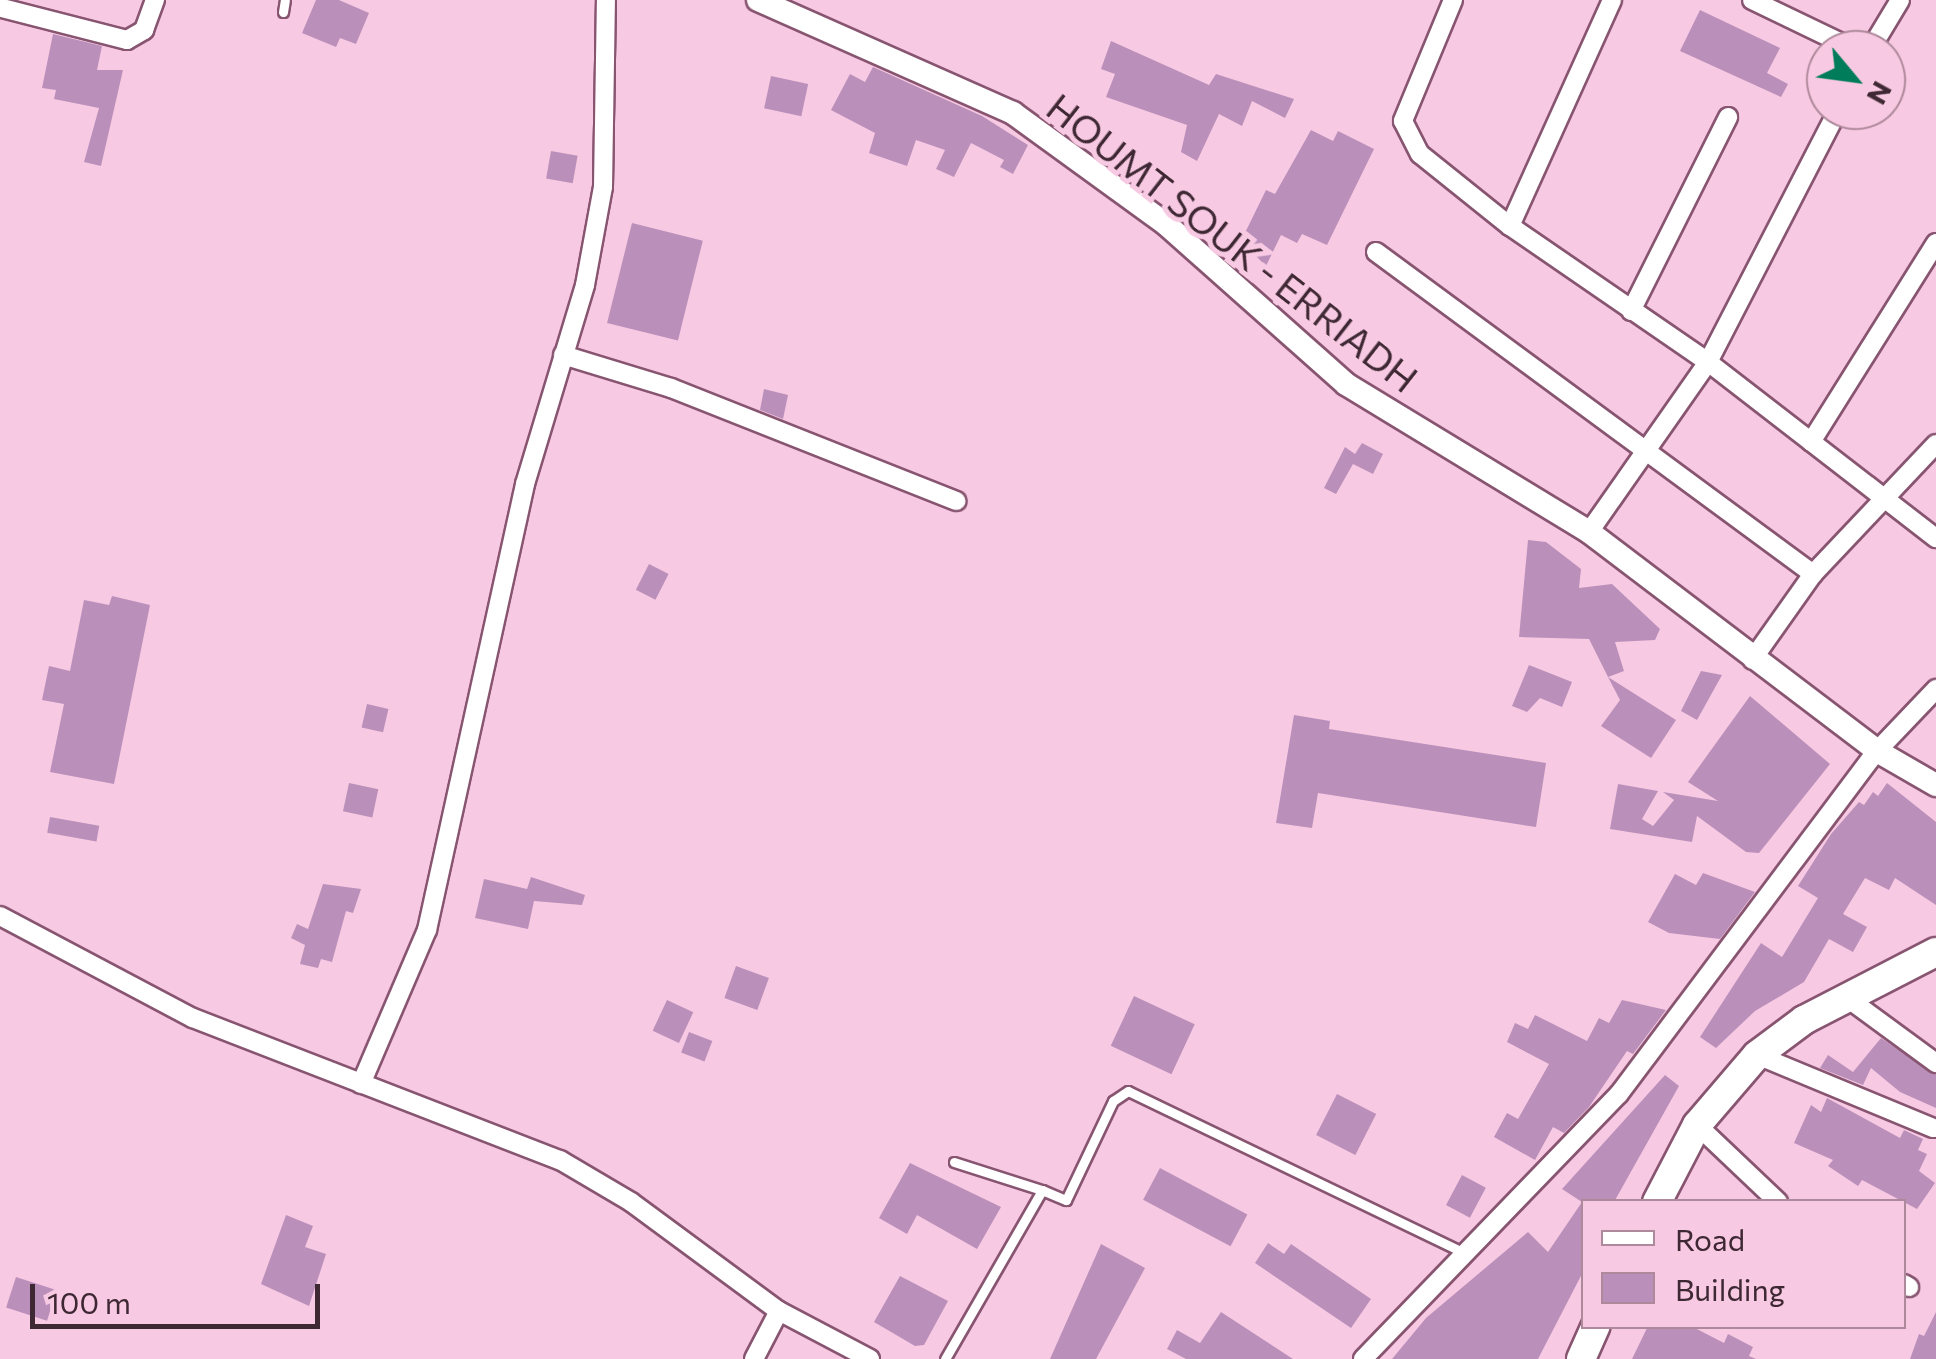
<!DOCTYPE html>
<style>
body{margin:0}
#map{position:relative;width:1936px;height:1359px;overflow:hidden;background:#f8c9e2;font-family:Commissioner,sans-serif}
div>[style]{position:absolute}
.building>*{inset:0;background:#ba90bb;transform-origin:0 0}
.roads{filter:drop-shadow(2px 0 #885571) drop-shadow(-2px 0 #885571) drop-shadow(0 2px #885571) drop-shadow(0 -2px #885571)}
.service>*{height:9px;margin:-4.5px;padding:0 4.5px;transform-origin:4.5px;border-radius:4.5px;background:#fff}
.minor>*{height:18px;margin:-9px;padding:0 9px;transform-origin:9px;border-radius:9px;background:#fff}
.tertiary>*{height:22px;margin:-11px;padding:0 11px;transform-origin:11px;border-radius:11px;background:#fff}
.secondary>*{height:28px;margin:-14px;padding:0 14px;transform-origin:14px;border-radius:14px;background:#fff}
span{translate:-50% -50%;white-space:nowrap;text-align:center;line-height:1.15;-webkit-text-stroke:10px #f8c9e2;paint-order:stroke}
.street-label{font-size:38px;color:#3e2834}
.legend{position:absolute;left:1581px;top:1199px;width:325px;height:130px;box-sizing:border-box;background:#f8c9e2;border:2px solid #ae899c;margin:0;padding:12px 18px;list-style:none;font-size:30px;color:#3e2834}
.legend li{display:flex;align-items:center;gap:20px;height:50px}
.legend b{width:50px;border:2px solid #ae899c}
.north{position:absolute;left:1806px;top:30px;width:100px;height:100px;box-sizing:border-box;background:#f8c9e2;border:2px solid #ae899c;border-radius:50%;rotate:119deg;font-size:28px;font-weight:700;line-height:40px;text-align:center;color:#3e2834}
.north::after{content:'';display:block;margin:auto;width:35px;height:45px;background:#017c5b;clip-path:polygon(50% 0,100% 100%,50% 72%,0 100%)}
.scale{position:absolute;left:30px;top:1284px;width:290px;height:45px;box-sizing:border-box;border:5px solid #3e2834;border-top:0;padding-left:12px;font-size:30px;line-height:35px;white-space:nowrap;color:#3e2834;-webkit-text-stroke:8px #f8c9e2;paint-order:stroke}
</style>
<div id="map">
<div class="building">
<i style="clip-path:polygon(316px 0,339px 0,369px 13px,356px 44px,340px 38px,336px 47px,302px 33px)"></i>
<i style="clip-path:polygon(1700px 10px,1780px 48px,1767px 73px,1788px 84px,1781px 97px,1680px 51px)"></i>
<i style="clip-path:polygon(53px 34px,102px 46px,97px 70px,123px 70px,101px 166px,84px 162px,99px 108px,54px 99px,56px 90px,42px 88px)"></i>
<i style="clip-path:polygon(1111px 41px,1209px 85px,1216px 74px,1294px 99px,1285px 118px,1252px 101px,1242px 126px,1219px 114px,1197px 161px,1181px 152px,1187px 125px,1106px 97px,1115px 74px,1101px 69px)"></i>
<i style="clip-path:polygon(873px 67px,982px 116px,1028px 145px,1013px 174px,1000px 167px,1004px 160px,971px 143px,954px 177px,936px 169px,945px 150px,916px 140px,907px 166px,869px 153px,875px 133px,831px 110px,850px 74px,865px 82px)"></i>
<i style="left:771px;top:76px;width:38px;height:33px;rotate:12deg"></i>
<i style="clip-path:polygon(1311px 130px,1333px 141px,1338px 131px,1374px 149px,1327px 245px,1302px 234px,1297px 243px,1281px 235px,1266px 266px,1241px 241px,1266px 190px,1275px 194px)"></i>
<i style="left:551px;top:151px;width:27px;height:28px;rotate:10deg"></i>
<i style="left:632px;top:223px;width:73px;height:103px;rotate:14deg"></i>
<i style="clip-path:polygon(764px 389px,788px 395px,783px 419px,760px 410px)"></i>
<i style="clip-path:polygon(1362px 443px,1383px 454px,1373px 474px,1353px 464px,1336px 494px,1324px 488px,1345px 447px,1355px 454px)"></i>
<i style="clip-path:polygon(1528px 540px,1546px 542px,1581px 569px,1579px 588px,1612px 584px,1660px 629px,1655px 640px,1615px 642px,1624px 671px,1608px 677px,1589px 639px,1519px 637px)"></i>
<i style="left:649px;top:564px;width:22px;height:29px;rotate:27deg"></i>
<i style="clip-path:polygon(112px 596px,150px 605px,114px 784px,50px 772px,64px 704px,42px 700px,49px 666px,70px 671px,84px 600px,109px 605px)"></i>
<i style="clip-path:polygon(1529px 665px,1572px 682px,1562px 707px,1540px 698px,1527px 712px,1512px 706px)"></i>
<i style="clip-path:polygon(1701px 671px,1722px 675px,1697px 720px,1681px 711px)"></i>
<i style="clip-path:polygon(1608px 677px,1676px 720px,1651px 758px,1601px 726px,1620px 700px)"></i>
<i style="clip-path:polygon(1750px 696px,1830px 764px,1759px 853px,1746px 852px,1697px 816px,1692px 842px,1610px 829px,1618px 784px,1658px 791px,1642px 819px,1653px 826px,1674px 800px,1663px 792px,1718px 801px,1688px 782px)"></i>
<i style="left:367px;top:704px;width:22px;height:24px;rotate:13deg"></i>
<i style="clip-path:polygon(1294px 715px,1330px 721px,1329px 729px,1546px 763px,1536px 827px,1318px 793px,1312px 828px,1276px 823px)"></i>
<i style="left:349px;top:783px;width:30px;height:29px;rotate:12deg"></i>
<i style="clip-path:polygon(1887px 783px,1936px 822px,1936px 905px,1895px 878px,1889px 890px,1865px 878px,1843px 914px,1867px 927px,1853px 952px,1829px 939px,1804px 982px,1755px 1011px,1716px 1048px,1700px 1037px,1761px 943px,1782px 957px,1818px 898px,1798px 886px,1831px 834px,1859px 802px,1864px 805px,1873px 792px,1878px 796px)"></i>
<i style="left:50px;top:817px;width:50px;height:16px;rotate:10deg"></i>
<i style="clip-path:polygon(1703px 873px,1755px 892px,1720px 939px,1669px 933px,1648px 922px,1675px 874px,1696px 885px)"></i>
<i style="clip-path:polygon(531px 877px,585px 895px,582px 905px,534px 901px,528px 929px,475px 918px,484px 879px,527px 889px)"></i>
<i style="clip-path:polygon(323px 884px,361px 889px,353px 913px,346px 911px,332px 962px,321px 959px,318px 968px,300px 964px,305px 945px,291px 938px,297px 924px,308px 929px)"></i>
<i style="left:736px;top:966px;width:35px;height:34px;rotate:20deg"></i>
<i style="left:1134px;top:996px;width:67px;height:55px;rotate:25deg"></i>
<i style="left:667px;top:1000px;width:29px;height:34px;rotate:25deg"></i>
<i style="clip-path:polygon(1622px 1000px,1666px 1010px,1633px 1054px,1627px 1051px,1589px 1107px,1564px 1133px,1553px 1127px,1535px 1160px,1494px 1137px,1507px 1113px,1518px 1119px,1549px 1064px,1507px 1042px,1515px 1023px,1528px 1029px,1535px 1015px,1587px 1041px,1599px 1018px,1609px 1023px)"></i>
<i style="left:689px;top:1032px;width:25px;height:22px;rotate:21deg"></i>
<i style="clip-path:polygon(1881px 1038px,1936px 1075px,1936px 1108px,1900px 1092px,1871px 1068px,1863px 1085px,1820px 1068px,1828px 1055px,1853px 1072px)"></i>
<i style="clip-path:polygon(1665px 1075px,1679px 1086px,1614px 1202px,1584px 1202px,1584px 1270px,1538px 1359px,1392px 1359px,1426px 1318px,1528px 1232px,1548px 1252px,1582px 1202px,1562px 1189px)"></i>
<i style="left:1337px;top:1094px;width:44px;height:46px;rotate:27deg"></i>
<i style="clip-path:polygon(1827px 1098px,1900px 1138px,1904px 1130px,1923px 1139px,1918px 1150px,1927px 1154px,1919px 1171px,1935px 1183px,1917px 1209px,1862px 1180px,1858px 1186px,1828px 1166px,1833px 1160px,1794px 1143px,1811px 1105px,1821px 1112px)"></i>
<i style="clip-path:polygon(910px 1163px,1001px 1207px,977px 1249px,917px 1215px,907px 1234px,879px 1218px)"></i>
<i style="left:1160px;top:1168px;width:99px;height:36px;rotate:28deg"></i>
<i style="left:1462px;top:1175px;width:27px;height:34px;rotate:28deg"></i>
<i style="clip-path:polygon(286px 1215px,313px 1226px,305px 1247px,326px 1254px,309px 1306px,261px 1284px)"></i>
<i style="clip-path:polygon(1268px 1243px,1284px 1254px,1291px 1244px,1371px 1299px,1351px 1328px,1255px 1263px)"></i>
<i style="clip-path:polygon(1101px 1244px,1145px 1268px,1096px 1359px,1050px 1359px)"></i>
<i style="clip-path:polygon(900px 1276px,948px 1301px,924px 1345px,915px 1346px,874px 1322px)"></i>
<i style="left:16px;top:1277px;width:43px;height:32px;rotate:18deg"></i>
<i style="clip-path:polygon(1221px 1312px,1293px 1359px,1186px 1359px,1167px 1349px,1177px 1330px,1200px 1343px)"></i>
<i style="clip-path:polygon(1936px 1312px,1936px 1359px,1910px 1359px,1919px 1334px,1924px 1336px)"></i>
<i style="clip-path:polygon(1648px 1326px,1691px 1326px,1724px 1343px,1728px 1334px,1753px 1347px,1749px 1356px,1756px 1359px,1632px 1359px)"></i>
</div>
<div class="roads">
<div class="service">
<i style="left:283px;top:12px;width:12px;rotate:-81deg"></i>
<i style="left:954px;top:1162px;width:92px;rotate:17.7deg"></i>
<i style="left:945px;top:1359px;width:195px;rotate:-60.1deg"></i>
<i style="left:1042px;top:1190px;width:26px;rotate:23deg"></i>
<i style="left:1066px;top:1200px;width:110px;rotate:-64.6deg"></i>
<i style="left:1113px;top:1101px;width:18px;rotate:-34deg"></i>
<i style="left:1128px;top:1091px;width:373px;rotate:25.7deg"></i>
</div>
<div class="minor">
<i style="left:1453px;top:0;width:131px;rotate:112.5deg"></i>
<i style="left:1403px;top:121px;width:37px;rotate:63deg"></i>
<i style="left:1420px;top:154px;width:115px;rotate:38.7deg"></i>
<i style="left:1510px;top:226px;width:240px;rotate:34.5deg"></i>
<i style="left:1708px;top:362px;width:288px;rotate:37.7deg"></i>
<i style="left:1752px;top:0;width:115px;rotate:25.7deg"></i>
<i style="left:2px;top:8px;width:129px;rotate:14.4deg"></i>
<i style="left:127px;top:40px;width:20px;rotate:-30deg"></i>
<i style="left:144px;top:30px;width:32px;rotate:-70deg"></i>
<i style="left:1870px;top:50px;width:58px;rotate:-59deg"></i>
<i style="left:1510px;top:226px;width:248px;rotate:-65.7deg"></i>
<i style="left:1376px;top:252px;width:543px;rotate:36.38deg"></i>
<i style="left:1813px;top:574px;width:105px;rotate:125.3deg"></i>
<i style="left:1631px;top:311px;width:217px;rotate:-63.4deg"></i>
<i style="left:563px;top:355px;width:113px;rotate:17deg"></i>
<i style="left:671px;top:388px;width:307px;rotate:21.6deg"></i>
<i style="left:1811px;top:442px;width:235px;rotate:-57.9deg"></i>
<i style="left:1589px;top:532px;width:208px;rotate:-55deg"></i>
<i style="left:1708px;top:362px;width:284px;rotate:-62.7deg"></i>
<i style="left:1813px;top:574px;width:179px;rotate:-46.6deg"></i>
<i style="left:0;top:916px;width:218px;rotate:27.9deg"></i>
<i style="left:193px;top:1018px;width:394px;rotate:21.2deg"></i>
<i style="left:560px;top:1160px;width:82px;rotate:30.6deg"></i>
<i style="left:631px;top:1202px;width:184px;rotate:36.4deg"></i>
<i style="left:1846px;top:997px;width:112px;rotate:36.3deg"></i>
<i style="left:1757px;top:1055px;width:191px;rotate:22.5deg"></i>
<i style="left:361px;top:1084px;width:168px;rotate:-66.8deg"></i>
<i style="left:427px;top:930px;width:457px;rotate:-77.6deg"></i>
<i style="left:525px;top:484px;width:208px;rotate:-73.2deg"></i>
<i style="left:585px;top:285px;width:100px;rotate:-79.6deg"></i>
<i style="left:603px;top:187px;width:187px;rotate:-89.1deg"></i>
<i style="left:1697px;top:1125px;width:112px;rotate:43.5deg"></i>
<i style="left:1904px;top:1284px;width:6px;rotate:31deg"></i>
<i style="left:754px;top:1359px;width:54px;rotate:-62.5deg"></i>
<i style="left:779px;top:1311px;width:103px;rotate:27.8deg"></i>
<i style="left:1363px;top:1359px;width:368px;rotate:-46deg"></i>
<i style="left:1619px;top:1094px;width:429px;rotate:-53.1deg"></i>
<i style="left:1877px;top:751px;width:86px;rotate:-46.4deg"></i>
</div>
<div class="tertiary">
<i style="left:758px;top:0;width:279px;rotate:23.9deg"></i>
<i style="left:1013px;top:113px;width:190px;rotate:36deg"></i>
<i style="left:1167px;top:225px;width:239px;rotate:41.6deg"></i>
<i style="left:1346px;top:384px;width:285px;rotate:31.3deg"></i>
<i style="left:1589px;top:532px;width:362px;rotate:37.2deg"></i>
<i style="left:1877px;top:751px;width:68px;rotate:30deg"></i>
</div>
<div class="secondary">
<i style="left:1657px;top:1202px;width:87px;rotate:-62.5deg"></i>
<i style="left:1697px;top:1125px;width:92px;rotate:-49.4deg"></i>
<i style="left:1757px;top:1055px;width:59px;rotate:-36.7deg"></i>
<i style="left:1804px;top:1020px;width:148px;rotate:-27.3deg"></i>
<i style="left:1581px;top:1359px;width:36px;rotate:-66deg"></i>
</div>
</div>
<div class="street-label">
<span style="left:1233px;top:242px;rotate:38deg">HOUMT SOUK - ERRIADH</span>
</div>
<ul class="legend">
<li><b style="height:12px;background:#fff"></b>Road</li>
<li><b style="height:28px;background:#ba90bb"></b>Building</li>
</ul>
<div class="north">N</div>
<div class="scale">100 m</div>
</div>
